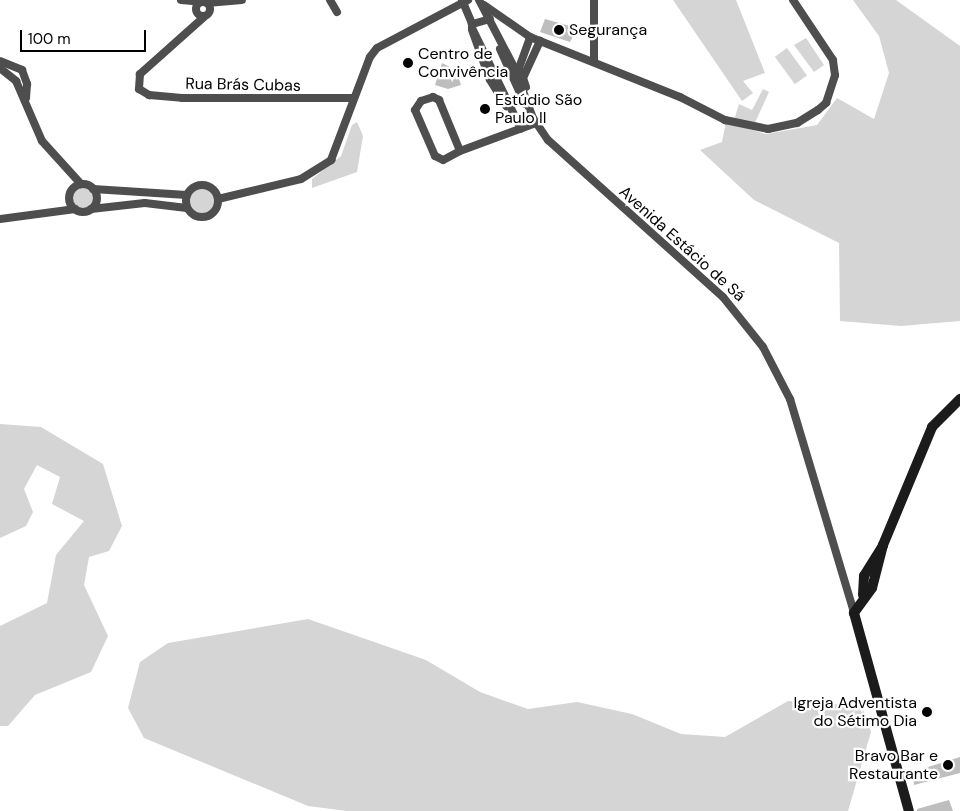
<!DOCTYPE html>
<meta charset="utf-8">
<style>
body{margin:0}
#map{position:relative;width:960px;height:811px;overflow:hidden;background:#fff;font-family:"DM Sans",sans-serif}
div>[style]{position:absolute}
.green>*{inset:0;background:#d5d5d5;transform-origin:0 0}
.round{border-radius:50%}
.building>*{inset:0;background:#bebebe}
.street>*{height:8px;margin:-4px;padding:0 4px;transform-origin:4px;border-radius:4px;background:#4e4e4e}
.street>.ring{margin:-4px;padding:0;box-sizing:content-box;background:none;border:8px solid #4e4e4e;border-radius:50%}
.secondary>*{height:10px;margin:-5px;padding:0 5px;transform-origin:5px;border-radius:5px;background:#1b1b1b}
.dots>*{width:14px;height:14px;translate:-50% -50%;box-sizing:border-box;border:2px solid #fff;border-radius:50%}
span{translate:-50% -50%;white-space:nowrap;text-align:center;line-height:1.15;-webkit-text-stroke:4.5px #fff;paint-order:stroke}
.poi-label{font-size:16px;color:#000}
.left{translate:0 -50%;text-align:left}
.right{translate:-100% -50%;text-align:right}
.street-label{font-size:16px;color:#000}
.scale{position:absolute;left:20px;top:30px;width:126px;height:22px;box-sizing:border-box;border:2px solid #000;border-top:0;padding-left:6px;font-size:15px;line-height:18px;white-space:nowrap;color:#000;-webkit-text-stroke:4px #fff;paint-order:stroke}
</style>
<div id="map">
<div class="green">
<i style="clip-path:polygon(673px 0,736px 0,765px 73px,743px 81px,753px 93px,742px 101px)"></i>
<i style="clip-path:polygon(853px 0,896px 0,960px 46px,960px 321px,901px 326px,840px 321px,839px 243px,754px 200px,700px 150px,722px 142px,726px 122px,766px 134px,817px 125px,837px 98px,874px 119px,889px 73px,879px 36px)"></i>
<i style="clip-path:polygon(806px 38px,824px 65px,814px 72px,794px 45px)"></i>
<i style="left:787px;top:48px;width:34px;height:15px;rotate:54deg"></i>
<i style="clip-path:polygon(763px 89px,769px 92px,753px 127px,734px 120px,739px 104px,752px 110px)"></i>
<i style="clip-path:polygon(357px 122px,363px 136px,357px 172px,312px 188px,312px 179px,341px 156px,352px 125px)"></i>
<i class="round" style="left:69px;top:184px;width:28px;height:28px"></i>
<i class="round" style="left:186px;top:185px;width:32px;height:32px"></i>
<i style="clip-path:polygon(0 424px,41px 427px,103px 464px,122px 526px,109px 551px,89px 557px,84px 585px,108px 636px,91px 672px,35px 695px,8px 726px,0 726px,0 626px,47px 603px,56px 555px,84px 521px,52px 504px,60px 477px,37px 465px,24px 489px,33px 512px,26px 526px,0 538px)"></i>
<i style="clip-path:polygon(308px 619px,426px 660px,480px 692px,528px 709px,577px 702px,632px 714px,681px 734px,725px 737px,788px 701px,862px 706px,871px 732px,848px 811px,347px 811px,308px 806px,144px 738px,128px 708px,140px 662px,168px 643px)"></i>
</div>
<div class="building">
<i style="clip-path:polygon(545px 19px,577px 28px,570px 42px,540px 32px)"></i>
<i style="clip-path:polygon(442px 63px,450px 67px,446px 77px,458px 76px,461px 85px,448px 89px,435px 85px)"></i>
<i style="clip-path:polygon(960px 757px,960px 773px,914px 785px,912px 772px)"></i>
<i style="clip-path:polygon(949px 800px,953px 811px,917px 811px,917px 809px)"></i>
</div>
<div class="street">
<i style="left:181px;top:0;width:21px;rotate:5deg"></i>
<i style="left:330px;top:0;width:14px;rotate:60deg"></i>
<i style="left:462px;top:0;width:26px;rotate:67deg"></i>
<i style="left:479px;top:0;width:76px;rotate:62.4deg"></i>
<i style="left:514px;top:67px;width:54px;rotate:69.6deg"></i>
<i style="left:533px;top:118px;width:27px;rotate:56deg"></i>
<i style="left:548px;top:140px;width:235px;rotate:41.9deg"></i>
<i style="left:723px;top:297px;width:64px;rotate:51.3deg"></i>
<i style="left:763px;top:347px;width:59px;rotate:62.6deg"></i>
<i style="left:790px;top:399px;width:223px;rotate:73.3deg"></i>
<i class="ring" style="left:196px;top:2px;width:6px;height:6px"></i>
<i style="left:207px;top:3px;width:35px;rotate:-5deg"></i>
<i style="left:484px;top:5px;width:56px;rotate:34.8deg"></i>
<i style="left:530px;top:37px;width:162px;rotate:21.8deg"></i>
<i style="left:680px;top:97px;width:51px;rotate:27.1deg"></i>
<i style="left:725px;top:120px;width:44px;rotate:11.8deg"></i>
<i style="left:768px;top:129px;width:30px;rotate:-12deg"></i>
<i style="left:797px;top:123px;width:25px;rotate:-32deg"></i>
<i style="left:818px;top:110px;width:11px;rotate:-41deg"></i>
<i style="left:826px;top:103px;width:29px;rotate:-72deg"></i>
<i style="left:835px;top:75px;width:15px;rotate:-98deg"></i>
<i style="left:833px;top:60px;width:72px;rotate:-123.7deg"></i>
<i style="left:204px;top:17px;width:86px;rotate:138.3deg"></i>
<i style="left:140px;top:74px;width:15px;rotate:94deg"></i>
<i style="left:139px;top:89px;width:12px;rotate:31deg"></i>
<i style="left:149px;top:95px;width:33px;rotate:5deg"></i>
<i style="left:182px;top:98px;width:171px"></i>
<i style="left:490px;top:19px;width:19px;rotate:164deg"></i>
<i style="left:472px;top:24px;width:4px;rotate:90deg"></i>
<i style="left:472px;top:28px;width:112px;rotate:64.1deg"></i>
<i style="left:472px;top:30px;width:53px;rotate:70.2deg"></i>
<i style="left:490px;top:80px;width:31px;rotate:58deg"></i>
<i style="left:500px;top:49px;width:60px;rotate:65.6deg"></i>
<i style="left:594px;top:60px;width:60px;rotate:-90deg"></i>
<i style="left:0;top:61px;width:24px;rotate:22deg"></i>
<i style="left:22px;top:70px;width:15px;rotate:70deg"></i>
<i style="left:27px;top:84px;width:14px;rotate:94deg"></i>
<i style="left:0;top:68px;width:21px;rotate:39deg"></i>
<i style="left:16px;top:81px;width:65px;rotate:66.6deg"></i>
<i style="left:42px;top:141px;width:58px;rotate:47.8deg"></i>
<i style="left:522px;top:76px;width:9px;rotate:-111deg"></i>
<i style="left:519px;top:68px;width:33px;rotate:-70deg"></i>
<i style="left:526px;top:87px;width:9px;rotate:-108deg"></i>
<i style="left:523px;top:78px;width:41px;rotate:-65.3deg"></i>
<i style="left:433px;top:97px;width:7px;rotate:27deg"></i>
<i style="left:439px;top:100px;width:55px;rotate:67.6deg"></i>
<i style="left:460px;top:151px;width:19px;rotate:152deg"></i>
<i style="left:443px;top:160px;width:9px;rotate:-153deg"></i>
<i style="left:435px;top:156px;width:50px;rotate:-113.5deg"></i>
<i style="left:415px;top:110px;width:11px;rotate:-56deg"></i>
<i style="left:421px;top:101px;width:13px;rotate:-18deg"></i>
<i style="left:460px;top:151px;width:81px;rotate:-20.2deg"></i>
<i class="ring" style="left:69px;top:184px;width:20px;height:20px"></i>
<i class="ring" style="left:186px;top:185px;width:24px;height:24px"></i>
<i style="left:93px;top:189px;width:94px;rotate:3.7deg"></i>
<i style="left:218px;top:199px;width:85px;rotate:-13.5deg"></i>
<i style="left:301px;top:179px;width:36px;rotate:-32deg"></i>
<i style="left:331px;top:160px;width:110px;rotate:-69.3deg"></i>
<i style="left:370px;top:57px;width:11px;rotate:-52deg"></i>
<i style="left:377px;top:48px;width:103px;rotate:-27.8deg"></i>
<i style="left:91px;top:209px;width:54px;rotate:-6.3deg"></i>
<i style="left:145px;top:203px;width:42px;rotate:6.8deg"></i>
<i style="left:0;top:219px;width:76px;rotate:-7.6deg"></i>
</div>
<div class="secondary">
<i style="left:883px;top:545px;width:44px;rotate:104.3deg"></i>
<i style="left:872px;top:588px;width:31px;rotate:126deg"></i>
<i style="left:854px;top:613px;width:205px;rotate:74.5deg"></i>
<i style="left:863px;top:595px;width:19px;rotate:-87deg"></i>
<i style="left:864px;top:576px;width:36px;rotate:-58deg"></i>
<i style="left:883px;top:545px;width:128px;rotate:-67.4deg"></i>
<i style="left:932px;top:427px;width:40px;rotate:-45deg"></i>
</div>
<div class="dots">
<i style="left:559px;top:30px;background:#000"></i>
<i style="left:408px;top:63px;background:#000"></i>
<i style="left:485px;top:109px;background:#000"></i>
<i style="left:927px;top:712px;background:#000"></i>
<i style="left:948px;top:765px;background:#000"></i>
</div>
<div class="poi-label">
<span class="left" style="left:569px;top:30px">Segurança</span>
<span class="left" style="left:418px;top:63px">Centro de<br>Convivência</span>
<span class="left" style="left:495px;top:109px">Estúdio São<br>Paulo II</span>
<span class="right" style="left:917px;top:712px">Igreja Adventista<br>do Sétimo Dia</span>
<span class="right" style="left:938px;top:765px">Bravo Bar e<br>Restaurante</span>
</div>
<div class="street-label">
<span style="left:243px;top:85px;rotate:1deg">Rua Brás Cubas</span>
<span style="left:682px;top:244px;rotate:42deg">Avenida Estácio de Sá</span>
</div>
<div class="scale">100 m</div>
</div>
